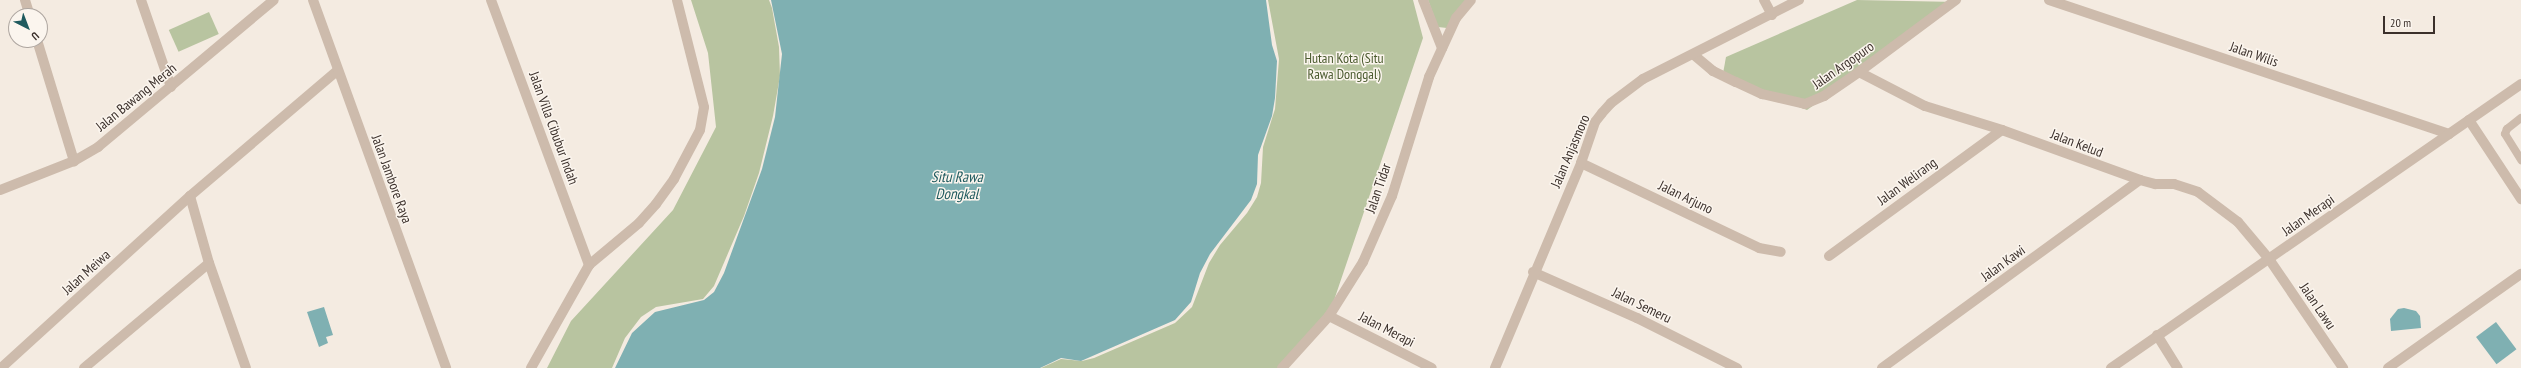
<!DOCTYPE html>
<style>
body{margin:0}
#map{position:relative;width:2521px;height:368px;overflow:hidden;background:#f4ebe1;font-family:"PT Sans Narrow",sans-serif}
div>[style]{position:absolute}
.green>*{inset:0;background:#b8c4a0;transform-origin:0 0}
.water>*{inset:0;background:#7fb0b2;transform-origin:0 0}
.service>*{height:8px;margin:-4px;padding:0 4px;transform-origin:4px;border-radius:4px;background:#cdbbac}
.minor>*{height:10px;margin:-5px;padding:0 5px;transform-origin:5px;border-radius:5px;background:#cdbbac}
.tertiary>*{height:10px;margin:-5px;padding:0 5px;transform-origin:5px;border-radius:5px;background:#cdbbac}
span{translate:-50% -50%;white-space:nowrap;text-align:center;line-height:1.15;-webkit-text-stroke:3px #fbf5ee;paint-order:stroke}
.street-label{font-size:14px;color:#3b302b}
.park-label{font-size:14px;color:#4a5a2e}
.water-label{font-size:15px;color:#1f5a5e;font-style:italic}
.north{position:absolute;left:8px;top:8px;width:40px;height:40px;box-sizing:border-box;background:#fbf5ee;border:1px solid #aea6a0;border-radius:50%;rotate:138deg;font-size:11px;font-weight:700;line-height:16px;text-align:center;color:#3b302b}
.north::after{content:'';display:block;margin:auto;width:14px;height:18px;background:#1f5a5e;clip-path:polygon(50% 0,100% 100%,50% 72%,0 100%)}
.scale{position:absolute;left:2383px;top:16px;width:52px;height:18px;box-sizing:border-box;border:2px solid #3b302b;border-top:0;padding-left:5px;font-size:12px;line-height:14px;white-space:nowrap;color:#3b302b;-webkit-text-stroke:3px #fbf5ee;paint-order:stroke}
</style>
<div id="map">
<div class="green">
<i style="clip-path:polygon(691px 0,769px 0,772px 8px,779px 47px,780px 76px,773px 116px,759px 173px,744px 216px,714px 286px,703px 299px,656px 307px,641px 317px,625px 338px,612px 368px,547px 368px,571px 321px,673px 210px,716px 127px,708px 53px)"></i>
<i style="clip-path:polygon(1268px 0,1413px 0,1423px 38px,1329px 315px,1285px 368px,1041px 368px,1061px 359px,1082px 361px,1094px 358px,1175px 323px,1192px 307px,1209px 263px,1220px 245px,1247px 213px,1257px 197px,1261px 183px,1263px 147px,1275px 109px,1279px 59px)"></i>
<i style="clip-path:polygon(1428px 0,1471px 0,1447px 28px,1438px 27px)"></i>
<i style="clip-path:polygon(1857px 0,1957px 2px,1807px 110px,1722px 79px,1726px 57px)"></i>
<i style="left:209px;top:12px;width:24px;height:44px;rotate:66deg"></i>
</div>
<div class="water">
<i style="clip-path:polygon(771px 0,1266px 0,1272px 45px,1277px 61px,1275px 98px,1272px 116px,1258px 155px,1257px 184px,1251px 200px,1210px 254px,1200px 273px,1191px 302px,1175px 320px,1081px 361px,1061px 358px,1040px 368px,615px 368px,632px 333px,655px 312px,704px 300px,714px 292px,724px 273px,762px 169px,775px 117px,782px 54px)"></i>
<i style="clip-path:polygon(324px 307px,333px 335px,326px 337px,328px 343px,319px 347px,307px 312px)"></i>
<i style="clip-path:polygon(2404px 308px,2416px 311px,2420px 316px,2421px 328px,2391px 331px,2390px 319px,2398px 309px)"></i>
<i style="left:2496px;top:322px;width:34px;height:25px;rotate:53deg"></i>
</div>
<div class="service">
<i style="left:2521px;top:118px;width:18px;rotate:142deg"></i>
<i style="left:2507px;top:129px;width:5px;rotate:112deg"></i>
<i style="left:2505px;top:134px;width:31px;rotate:58deg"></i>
</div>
<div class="minor">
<i style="left:25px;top:0;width:17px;rotate:73deg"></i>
<i style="left:141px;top:0;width:92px;rotate:71deg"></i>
<i style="left:491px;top:0;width:283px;rotate:69.7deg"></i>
<i style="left:1423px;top:0;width:52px;rotate:68.4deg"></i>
<i style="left:1764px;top:0;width:17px;rotate:62deg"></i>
<i style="left:2049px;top:0;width:422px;rotate:18.5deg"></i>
<i style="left:37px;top:40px;width:127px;rotate:73deg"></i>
<i style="left:1694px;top:55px;width:25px;rotate:40deg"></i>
<i style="left:1713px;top:71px;width:25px;rotate:26deg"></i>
<i style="left:1736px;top:82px;width:29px;rotate:25deg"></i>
<i style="left:1762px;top:94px;width:44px;rotate:13.1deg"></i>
<i style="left:1805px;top:104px;width:21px;rotate:-23deg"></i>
<i style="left:1824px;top:96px;width:42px;rotate:-34.4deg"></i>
<i style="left:1859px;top:72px;width:121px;rotate:-36.6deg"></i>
<i style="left:1859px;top:72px;width:74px;rotate:27.3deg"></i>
<i style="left:1925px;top:106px;width:81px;rotate:17.3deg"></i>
<i style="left:2002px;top:130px;width:147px;rotate:19.9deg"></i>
<i style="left:2140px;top:180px;width:16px;rotate:15deg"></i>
<i style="left:2155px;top:184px;width:19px"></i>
<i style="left:2174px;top:184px;width:25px;rotate:18deg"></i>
<i style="left:2198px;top:192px;width:50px;rotate:36.9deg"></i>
<i style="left:2238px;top:222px;width:48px;rotate:50deg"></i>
<i style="left:2269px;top:259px;width:132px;rotate:55.8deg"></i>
<i style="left:2469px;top:120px;width:95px;rotate:56.6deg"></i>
<i style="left:1581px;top:163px;width:197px;rotate:25.5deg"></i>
<i style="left:1759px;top:248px;width:22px;rotate:10deg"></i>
<i style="left:0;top:190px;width:79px;rotate:-21.4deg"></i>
<i style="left:74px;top:161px;width:28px;rotate:-30deg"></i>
<i style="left:98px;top:147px;width:229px;rotate:-39.9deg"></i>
<i style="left:190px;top:196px;width:70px;rotate:74.2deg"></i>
<i style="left:209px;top:263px;width:111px;rotate:70.6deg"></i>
<i style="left:1829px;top:256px;width:214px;rotate:-36.1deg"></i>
<i style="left:1533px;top:272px;width:114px;rotate:23.9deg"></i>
<i style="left:1637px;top:318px;width:112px;rotate:26.6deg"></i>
<i style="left:1329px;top:316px;width:115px;rotate:26.8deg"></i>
<i style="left:2157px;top:335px;width:39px;rotate:58deg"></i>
<i style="left:1px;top:368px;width:256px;rotate:-42.3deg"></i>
<i style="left:190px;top:196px;width:194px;rotate:-40.4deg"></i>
<i style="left:84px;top:368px;width:163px;rotate:-40deg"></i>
<i style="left:531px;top:368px;width:118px;rotate:-60.6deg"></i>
<i style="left:589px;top:265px;width:65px;rotate:-40deg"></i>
<i style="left:639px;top:223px;width:25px;rotate:-48deg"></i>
<i style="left:656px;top:204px;width:31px;rotate:-54deg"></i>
<i style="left:674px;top:179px;width:55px;rotate:-62deg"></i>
<i style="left:700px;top:130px;width:23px;rotate:-80deg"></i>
<i style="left:704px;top:107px;width:110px;rotate:-104.2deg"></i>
<i style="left:1282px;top:368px;width:70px;rotate:-47.9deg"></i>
<i style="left:1329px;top:316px;width:64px;rotate:-57.8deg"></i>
<i style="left:1363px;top:262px;width:72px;rotate:-66.3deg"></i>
<i style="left:1392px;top:196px;width:125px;rotate:-72.7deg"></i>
<i style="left:1429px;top:77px;width:65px;rotate:-65.4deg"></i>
<i style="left:1456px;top:18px;width:23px;rotate:-50deg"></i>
<i style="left:1495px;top:368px;width:222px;rotate:-67.2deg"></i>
<i style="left:1581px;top:163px;width:43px;rotate:-71.1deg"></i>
<i style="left:1595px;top:122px;width:11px;rotate:-52deg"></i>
<i style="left:1602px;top:113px;width:13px;rotate:-48deg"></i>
<i style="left:1611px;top:103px;width:40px;rotate:-37deg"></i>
<i style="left:1643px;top:79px;width:175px;rotate:-26.9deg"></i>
<i style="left:1882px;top:368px;width:319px;rotate:-36.1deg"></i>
<i style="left:2111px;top:368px;width:499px;rotate:-34.7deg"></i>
<i style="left:2388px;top:368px;width:163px;rotate:-35.3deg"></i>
</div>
<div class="tertiary">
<i style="left:313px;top:0;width:391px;rotate:70.1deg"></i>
</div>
<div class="street-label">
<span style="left:2254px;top:54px;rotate:19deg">Jalan Wilis</span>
<span style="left:1843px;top:65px;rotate:-35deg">Jalan Argopuro</span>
<span style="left:136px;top:97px;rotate:-39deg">Jalan Bawang Merah</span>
<span style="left:554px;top:128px;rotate:70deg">Jalan Villa Cibubur Indah</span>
<span style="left:2077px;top:143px;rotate:21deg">Jalan Kelud</span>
<span style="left:1570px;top:151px;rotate:-67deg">Jalan Anjasmoro</span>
<span style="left:392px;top:179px;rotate:70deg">Jalan Jambore Raya</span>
<span style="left:1907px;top:181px;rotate:-36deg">Jalan Welirang</span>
<span style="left:1378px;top:188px;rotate:-71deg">Jalan Tidar</span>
<span style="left:1686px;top:197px;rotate:26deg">Jalan Arjuno</span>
<span style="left:2308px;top:215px;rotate:-35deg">Jalan Merapi</span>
<span style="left:2003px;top:263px;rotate:-36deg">Jalan Kawi</span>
<span style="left:86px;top:272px;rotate:-42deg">Jalan Meiwa</span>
<span style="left:1642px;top:305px;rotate:26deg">Jalan Semeru</span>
<span style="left:2318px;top:306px;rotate:56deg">Jalan Lawu</span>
<span style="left:1387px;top:329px;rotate:27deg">Jalan Merapi</span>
</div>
<div class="park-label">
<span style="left:1344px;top:66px">Hutan Kota (Situ<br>Rawa Donggal)</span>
</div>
<div class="water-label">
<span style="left:957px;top:185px">Situ Rawa<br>Dongkal</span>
</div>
<div class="north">U</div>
<div class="scale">20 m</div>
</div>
